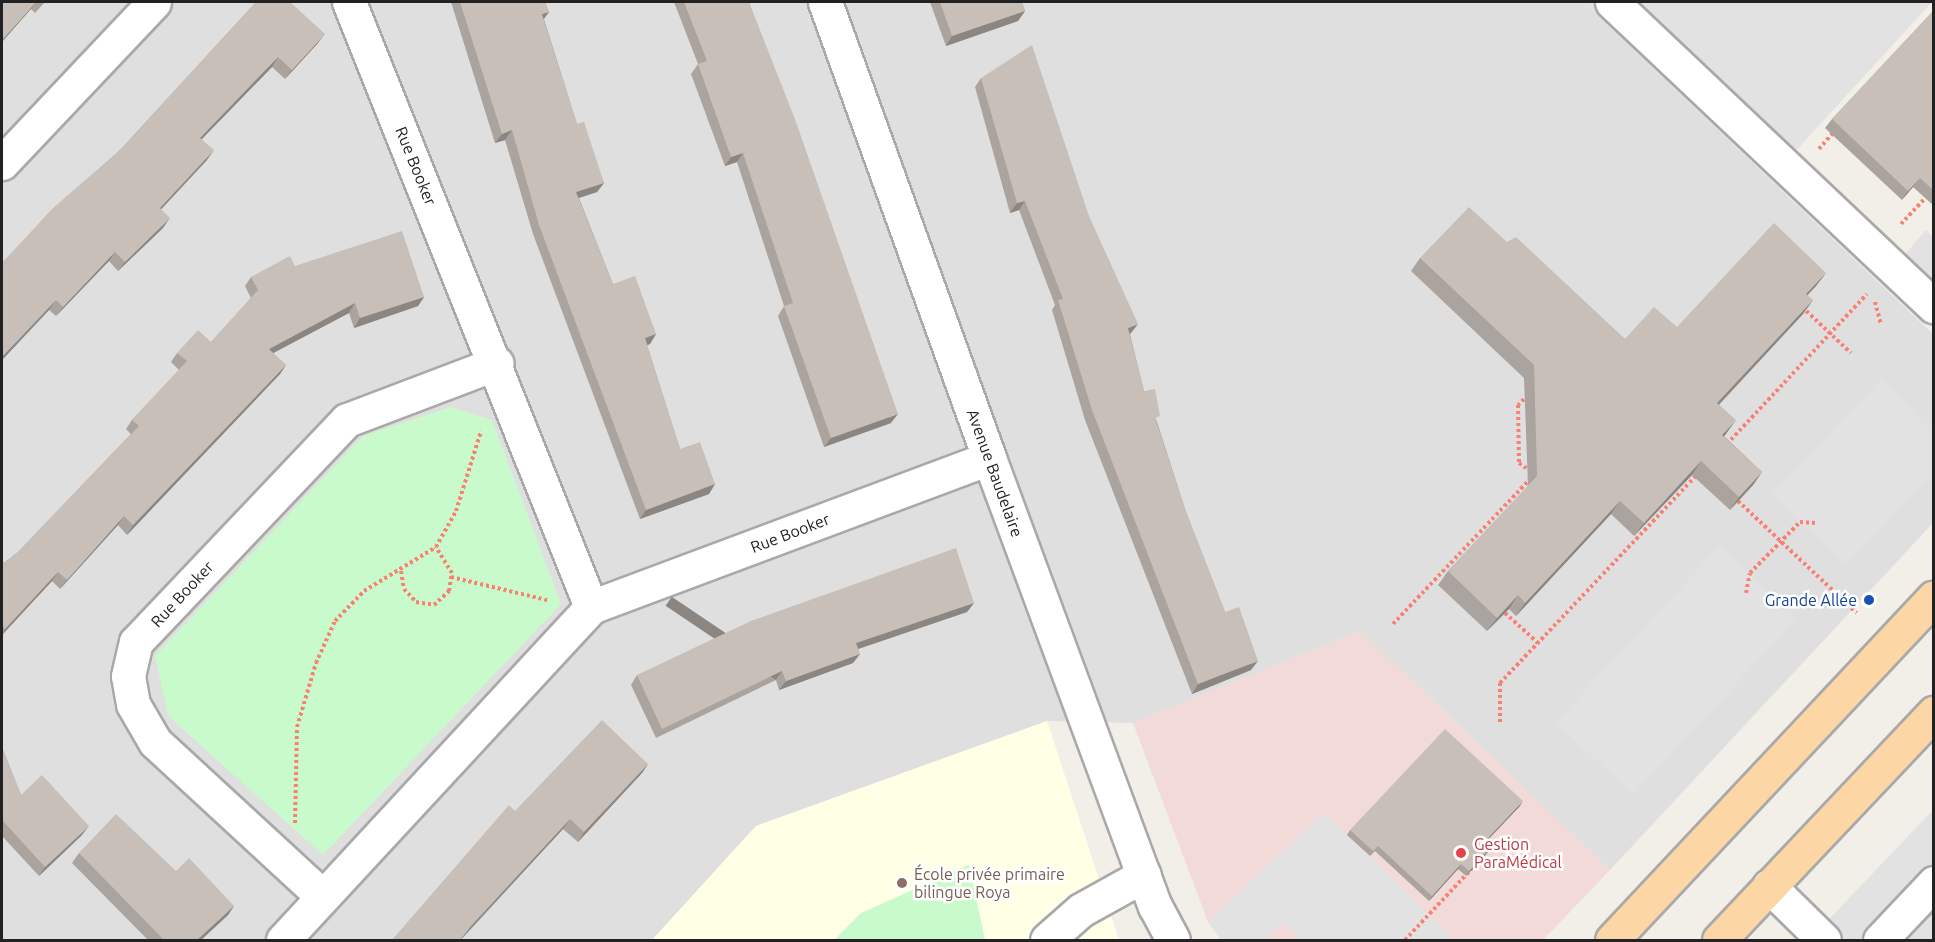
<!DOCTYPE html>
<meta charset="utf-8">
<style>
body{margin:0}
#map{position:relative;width:1935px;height:942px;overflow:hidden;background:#f2efe9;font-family:Ubuntu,sans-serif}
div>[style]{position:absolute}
.residential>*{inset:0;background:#e0dfdf}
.commercial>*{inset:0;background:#f2dad9}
.education>*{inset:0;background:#ffffe5}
.park>*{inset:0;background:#c8facc}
.parking>*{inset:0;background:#e2e2e2;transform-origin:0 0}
.path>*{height:4px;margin-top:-2px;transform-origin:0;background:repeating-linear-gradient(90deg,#fa8072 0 3px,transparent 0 6px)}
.roads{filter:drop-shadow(2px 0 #a9a9a9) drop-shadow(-2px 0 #a9a9a9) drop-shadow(0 2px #a9a9a9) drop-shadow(0 -2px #a9a9a9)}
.minor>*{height:33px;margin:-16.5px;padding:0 16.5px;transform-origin:16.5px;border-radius:16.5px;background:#fff}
.major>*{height:33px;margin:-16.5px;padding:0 16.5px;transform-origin:16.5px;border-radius:16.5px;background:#fcd6a4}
.wall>*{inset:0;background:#aba49e}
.shaded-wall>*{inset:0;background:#8b8681;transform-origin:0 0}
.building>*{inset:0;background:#c7bfb8}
.dots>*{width:16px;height:16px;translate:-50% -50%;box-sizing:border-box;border:3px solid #fff;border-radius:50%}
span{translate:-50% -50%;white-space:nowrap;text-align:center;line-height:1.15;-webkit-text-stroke:5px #fff;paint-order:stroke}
.street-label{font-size:16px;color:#222}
.transit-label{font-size:16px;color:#164399}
.right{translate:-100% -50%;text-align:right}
.health-label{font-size:16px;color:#be3a42}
.left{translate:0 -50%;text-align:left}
.education-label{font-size:16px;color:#785e54}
.frame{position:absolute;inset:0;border:3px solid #222;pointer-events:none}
</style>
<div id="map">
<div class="residential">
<i style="clip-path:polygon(2px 2px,1583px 2px,1933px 334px,1933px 523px,1610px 870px,1360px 631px,1133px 723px,1047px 721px,756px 826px,652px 940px,2px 940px)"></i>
</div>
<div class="commercial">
<i style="clip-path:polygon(1360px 631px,1610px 870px,1543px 940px,1221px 940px,1208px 922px,1133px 723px)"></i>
</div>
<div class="education">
<i style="clip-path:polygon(1047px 721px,1119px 940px,652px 940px,756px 826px)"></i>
</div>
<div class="park">
<i style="clip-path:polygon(451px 407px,492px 420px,561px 604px,323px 855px,168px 716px,155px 656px,363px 436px)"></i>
<i style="clip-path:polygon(969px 865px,985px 940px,834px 940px,861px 913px)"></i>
</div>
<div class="parking">
<i style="clip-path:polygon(1583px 2px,1932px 2px,1771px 178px)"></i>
<i style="clip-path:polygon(1926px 230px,1933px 237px,1933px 306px,1893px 268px)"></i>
<i style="clip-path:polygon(1881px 379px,1933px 433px,1933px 475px,1846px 564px,1772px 495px)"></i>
<i style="left:1720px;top:546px;width:106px;height:241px;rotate:43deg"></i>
<i style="clip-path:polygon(1933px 810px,1933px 940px,1810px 940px,1833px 915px)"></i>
<i style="clip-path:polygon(1323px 813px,1370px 856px,1454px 940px,1301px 940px,1282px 922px,1264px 940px,1221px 940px,1208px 922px)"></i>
</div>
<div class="path">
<i style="left:1819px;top:149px;width:20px;rotate:-49deg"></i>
<i style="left:1901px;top:224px;width:35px;rotate:-47deg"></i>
<i style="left:1875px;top:302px;width:23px;rotate:75deg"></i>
<i style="left:1802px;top:307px;width:67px;rotate:43.2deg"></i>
<i style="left:1528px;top:395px;width:14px;rotate:135deg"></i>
<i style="left:1518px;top:405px;width:58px;rotate:89deg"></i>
<i style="left:1519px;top:463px;width:14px;rotate:36deg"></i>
<i style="left:1727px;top:444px;width:205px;rotate:-47deg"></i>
<i style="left:1738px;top:501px;width:163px;rotate:43.3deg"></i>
<i style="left:401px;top:571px;width:18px;rotate:81deg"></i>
<i style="left:404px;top:589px;width:18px;rotate:47deg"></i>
<i style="left:416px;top:602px;width:18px;rotate:9deg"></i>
<i style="left:434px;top:605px;width:21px;rotate:-43deg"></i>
<i style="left:449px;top:591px;width:18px;rotate:-81deg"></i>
<i style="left:452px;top:573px;width:31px;rotate:-122deg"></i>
<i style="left:451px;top:577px;width:99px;rotate:13.5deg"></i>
<i style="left:1746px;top:593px;width:20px;rotate:-79deg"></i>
<i style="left:1750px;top:573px;width:71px;rotate:-45.6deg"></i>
<i style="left:1800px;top:522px;width:16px;rotate:4deg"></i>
<i style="left:1505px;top:613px;width:45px;rotate:42.3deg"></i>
<i style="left:1393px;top:624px;width:201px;rotate:-46.6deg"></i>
<i style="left:1500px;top:722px;width:39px;rotate:-90deg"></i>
<i style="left:1500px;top:683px;width:284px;rotate:-46.6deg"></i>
<i style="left:295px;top:823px;width:96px;rotate:-88.8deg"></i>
<i style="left:297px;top:727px;width:67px;rotate:-73.5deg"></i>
<i style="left:316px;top:663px;width:46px;rotate:-65.7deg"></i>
<i style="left:335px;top:621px;width:42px;rotate:-46deg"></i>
<i style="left:364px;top:591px;width:84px;rotate:-31.4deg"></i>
<i style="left:436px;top:547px;width:41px;rotate:-60.9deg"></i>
<i style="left:456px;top:511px;width:84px;rotate:-72.6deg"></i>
<i style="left:1405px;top:940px;width:107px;rotate:-46.9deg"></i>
</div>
<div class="roads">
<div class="minor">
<i style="left:349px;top:2px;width:652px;rotate:68.2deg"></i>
<i style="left:825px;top:2px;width:485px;rotate:70.2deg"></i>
<i style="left:989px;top:458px;width:478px;rotate:69.7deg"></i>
<i style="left:1155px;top:906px;width:38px;rotate:62deg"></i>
<i style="left:1612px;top:2px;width:443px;rotate:43.4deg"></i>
<i style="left:2px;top:163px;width:221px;rotate:-46.6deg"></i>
<i style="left:1769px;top:886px;width:77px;rotate:44.5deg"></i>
<i style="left:322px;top:896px;width:227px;rotate:-137.3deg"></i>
<i style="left:155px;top:742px;width:44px;rotate:-120.1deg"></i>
<i style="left:133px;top:704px;width:28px;rotate:-100deg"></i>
<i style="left:128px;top:676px;width:35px;rotate:-77deg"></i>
<i style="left:136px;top:642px;width:306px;rotate:-46.5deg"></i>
<i style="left:347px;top:420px;width:160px;rotate:-20.8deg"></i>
<i style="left:283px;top:940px;width:454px;rotate:-47.2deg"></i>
<i style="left:591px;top:607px;width:425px;rotate:-20.5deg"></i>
<i style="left:1047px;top:940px;width:45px;rotate:-41.4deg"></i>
<i style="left:1081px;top:910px;width:72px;rotate:-29.1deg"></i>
<i style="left:1880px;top:940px;width:79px;rotate:-46.5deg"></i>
</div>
<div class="major">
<i style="left:1612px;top:940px;width:470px;rotate:-46.8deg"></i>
<i style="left:1719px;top:940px;width:313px;rotate:-46.6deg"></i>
</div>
</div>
<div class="wall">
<i style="clip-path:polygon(2px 2px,45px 2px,35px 13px,31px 9px)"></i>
<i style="clip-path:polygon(256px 2px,318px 43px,285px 79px,272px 67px,202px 139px,207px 160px,161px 209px,163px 228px,118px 271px,109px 261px,56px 316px,49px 310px,2px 360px,2px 263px,121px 149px)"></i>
<i style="clip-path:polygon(451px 2px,545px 2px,549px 12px,544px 19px,577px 124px,604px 183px,597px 192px,579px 198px,613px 284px,656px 334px,650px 344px,647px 345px,680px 449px,715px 484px,709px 494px,640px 519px,533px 234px,505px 140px,495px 143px)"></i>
<i style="clip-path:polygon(674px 2px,749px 2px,891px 423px,824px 447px,778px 316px,784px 306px,737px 162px,725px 166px,691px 74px,698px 64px)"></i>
<i style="clip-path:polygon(930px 2px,1022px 2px,1025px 11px,1018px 21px,946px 46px)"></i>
<i style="clip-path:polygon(1934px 10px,1934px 206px,1913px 187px,1902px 200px,1825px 128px,1832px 119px)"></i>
<i style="clip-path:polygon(981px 78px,1089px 216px,1131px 333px,1130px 334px,1144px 391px,1157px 422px,1186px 512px,1225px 612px,1251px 670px,1192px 694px,1085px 420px,1052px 310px,1055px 305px,1019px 210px,1010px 213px,975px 87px)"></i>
<i style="clip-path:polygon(1507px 242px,1625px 339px,1677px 327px,1826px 273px,1816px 286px,1807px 296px,1813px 300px,1803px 314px,1719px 405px,1726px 434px,1724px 436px,1762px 472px,1753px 485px,1730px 510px,1692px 475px,1634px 536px,1611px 514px,1516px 616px,1509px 609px,1487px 631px,1438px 585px,1448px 571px,1528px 486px,1524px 378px,1411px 271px,1420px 258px)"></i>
<i style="clip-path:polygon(295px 266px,424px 297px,418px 306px,354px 328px,349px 313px,273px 353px,286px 365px,280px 374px,127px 535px,118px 525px,60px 589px,52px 581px,2px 635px,2px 560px,4px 563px,18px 552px,131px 434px,126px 429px,132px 420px,179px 370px,171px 362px,177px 353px,211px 342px,251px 298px,245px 286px,251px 277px)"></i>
<i style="clip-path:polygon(974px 603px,967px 612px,858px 649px,860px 654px,853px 663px,779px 690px,776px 680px,656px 738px,631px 685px,637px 675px)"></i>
<i style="clip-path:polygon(2px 747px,21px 795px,82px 835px,39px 876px,2px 836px)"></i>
<i style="clip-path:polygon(648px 764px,642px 773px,578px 842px,563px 829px,461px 940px,392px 940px,515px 811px)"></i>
<i style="clip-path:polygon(1520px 806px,1489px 838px,1491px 849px,1466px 876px,1458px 869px,1429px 901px,1375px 851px,1370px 856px,1347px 835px,1350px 830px)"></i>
<i style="clip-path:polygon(79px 853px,234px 906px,228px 915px,201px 940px,148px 940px,72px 863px)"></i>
</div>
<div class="shaded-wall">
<i style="clip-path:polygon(36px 2px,31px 9px,2px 42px,2px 40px)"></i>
<i style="clip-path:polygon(1025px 11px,1018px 21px,946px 46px,952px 36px)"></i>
<i style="clip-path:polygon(549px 12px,542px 21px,542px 14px)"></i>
<i style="clip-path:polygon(325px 34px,318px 43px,285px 79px,292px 70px)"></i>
<i style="clip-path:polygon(278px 57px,272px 67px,194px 147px,200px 138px)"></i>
<i style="clip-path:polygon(512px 130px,505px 140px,495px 143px,502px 134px)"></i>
<i style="clip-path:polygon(214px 150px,207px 160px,153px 218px,160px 208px)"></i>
<i style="clip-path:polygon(743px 153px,737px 162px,725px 166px,731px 157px)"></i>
<i style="clip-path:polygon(1920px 178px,1913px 187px,1902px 200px,1908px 191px)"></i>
<i style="clip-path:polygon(604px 183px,597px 192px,569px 201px,576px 192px)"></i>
<i style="clip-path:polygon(1025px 201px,1019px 210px,1010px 213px,1017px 203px)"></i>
<i style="clip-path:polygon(170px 218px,163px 228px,118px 271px,125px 262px)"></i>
<i style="clip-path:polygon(115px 252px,109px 261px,56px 316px,63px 307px)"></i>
<i style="clip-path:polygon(1826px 273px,1816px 286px,1796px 307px,1806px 294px)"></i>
<i style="clip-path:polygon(424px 297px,418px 306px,354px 328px,360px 318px)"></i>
<i style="clip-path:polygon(56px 300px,49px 310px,2px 360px,2px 357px)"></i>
<i style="clip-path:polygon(1813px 300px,1803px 314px,1708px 416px,1717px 403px)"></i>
<i style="clip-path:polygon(355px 303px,349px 313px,262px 359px,269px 349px)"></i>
<i style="clip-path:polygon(1138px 324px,1131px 333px,1122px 338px,1128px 328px)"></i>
<i style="clip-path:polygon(656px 334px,650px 344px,638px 348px,645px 338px)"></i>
<i style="clip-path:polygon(286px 365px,280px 374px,127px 535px,133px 525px)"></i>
<i style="clip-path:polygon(898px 414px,891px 423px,824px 447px,831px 438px)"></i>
<i style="clip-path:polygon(1736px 420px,1726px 434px,1713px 448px,1722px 435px)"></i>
<i style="clip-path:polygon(1701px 461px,1692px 475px,1634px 536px,1644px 523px)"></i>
<i style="clip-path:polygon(1762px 472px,1753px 485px,1730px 510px,1739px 497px)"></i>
<i style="clip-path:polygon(715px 484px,709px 494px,640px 519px,646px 510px)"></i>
<i style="clip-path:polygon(1620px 501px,1611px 514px,1516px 616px,1525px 603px)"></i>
<i style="clip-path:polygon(124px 516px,118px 525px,60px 589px,67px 580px)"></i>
<i style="clip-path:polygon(58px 572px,52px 581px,2px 635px,5px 629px)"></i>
<i style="clip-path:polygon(1518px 595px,1509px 609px,1487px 631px,1497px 618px)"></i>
<i style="clip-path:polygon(974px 603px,967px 612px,849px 652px,856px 643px)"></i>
<i style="clip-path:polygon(860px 654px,853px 663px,779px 690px,786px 681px)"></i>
<i style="clip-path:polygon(1258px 661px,1251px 670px,1192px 694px,1198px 684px)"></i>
<i style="left:782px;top:671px;width:11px;height:133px;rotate:124deg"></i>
<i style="clip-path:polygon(648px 764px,642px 773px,578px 842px,584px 832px)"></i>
<i style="clip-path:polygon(1523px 801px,1520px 806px,1485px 843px,1488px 838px)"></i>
<i style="clip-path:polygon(570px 819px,563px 829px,460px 940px,471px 926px)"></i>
<i style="clip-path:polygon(89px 826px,82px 835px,39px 876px,45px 867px)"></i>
<i style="clip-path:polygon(1494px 844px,1491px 849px,1466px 876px,1469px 871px)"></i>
<i style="clip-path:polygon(1461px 864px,1458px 869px,1429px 901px,1432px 896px)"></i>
<i style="clip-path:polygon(234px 906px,228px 915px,201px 940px,197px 940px)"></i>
</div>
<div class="building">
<i style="clip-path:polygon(2px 2px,36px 2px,2px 40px)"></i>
<i style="clip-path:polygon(256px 2px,290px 2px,325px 34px,292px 70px,278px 57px,200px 138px,214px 150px,160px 208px,170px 218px,125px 262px,115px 252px,63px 307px,56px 300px,2px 357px,2px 263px,52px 209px,121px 149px)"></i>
<i style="clip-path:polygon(460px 2px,545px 2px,549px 12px,542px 14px,577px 124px,584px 122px,604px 183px,576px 192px,613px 284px,635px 276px,656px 334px,645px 338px,680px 449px,700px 442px,715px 484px,646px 510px,539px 225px,512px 130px,502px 134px)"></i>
<i style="clip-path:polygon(684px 2px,749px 2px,796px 122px,898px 414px,831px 438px,784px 306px,793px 303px,743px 153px,731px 157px,698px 64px,707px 61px)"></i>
<i style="clip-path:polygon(940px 2px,1022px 2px,1025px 11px,952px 36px)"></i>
<i style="clip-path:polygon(1934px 10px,1934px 191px,1920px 178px,1908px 191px,1832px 119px)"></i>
<i style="clip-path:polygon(1032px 45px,1089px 216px,1138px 324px,1128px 328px,1144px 391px,1155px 389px,1160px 416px,1155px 418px,1186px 512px,1225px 612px,1239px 607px,1258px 661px,1198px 684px,1092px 410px,1058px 300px,1063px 299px,1025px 201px,1017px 203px,981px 78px)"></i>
<i style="clip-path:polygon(1469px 207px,1507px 242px,1516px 237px,1625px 339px,1654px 307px,1677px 327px,1774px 223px,1826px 273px,1806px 294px,1813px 300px,1717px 403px,1736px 420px,1722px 435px,1762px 472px,1739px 497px,1701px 461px,1644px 523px,1620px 501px,1525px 603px,1518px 595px,1497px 618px,1448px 571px,1537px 476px,1534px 365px,1420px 258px)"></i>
<i style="clip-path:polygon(402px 231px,424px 297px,360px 318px,355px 303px,269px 349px,286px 365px,133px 525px,124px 516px,67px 580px,58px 572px,5px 629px,2px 626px,2px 560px,4px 563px,18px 552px,139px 426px,132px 420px,187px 361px,177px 353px,198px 330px,211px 342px,258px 290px,251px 277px,290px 256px,295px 266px)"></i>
<i style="clip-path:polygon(956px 548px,974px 603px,856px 643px,860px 654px,786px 681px,782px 671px,662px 729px,637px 675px,751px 621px)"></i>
<i style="clip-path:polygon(602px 720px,648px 764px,584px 832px,570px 819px,471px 926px,460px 940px,392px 940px,509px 805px,515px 811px)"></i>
<i style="clip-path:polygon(1445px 729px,1523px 801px,1488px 838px,1494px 844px,1469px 871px,1461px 864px,1432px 896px,1378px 846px,1373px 851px,1350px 830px)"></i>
<i style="clip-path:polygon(2px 747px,21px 795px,42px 775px,89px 826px,45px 867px,2px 820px)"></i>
<i style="clip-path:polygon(116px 814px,176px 871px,189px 858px,234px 906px,197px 940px,164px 940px,79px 853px)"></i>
</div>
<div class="dots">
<i style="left:1869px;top:600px;background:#1a4fb4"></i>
<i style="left:1461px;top:853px;background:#e0444e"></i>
<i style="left:902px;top:883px;background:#8d6e63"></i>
</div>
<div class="street-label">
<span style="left:416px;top:166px;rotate:68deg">Rue Booker</span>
<span style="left:995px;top:473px;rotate:70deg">Avenue Baudelaire</span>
<span style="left:790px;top:533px;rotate:-21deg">Rue Booker</span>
<span style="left:182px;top:594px;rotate:-47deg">Rue Booker</span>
</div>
<div class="transit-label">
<span class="right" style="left:1857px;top:600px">Grande Allée</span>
</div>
<div class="health-label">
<span class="left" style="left:1474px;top:853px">Gestion<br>ParaMédical</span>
</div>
<div class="education-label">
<span class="left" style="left:914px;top:883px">École privée primaire<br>bilingue Roya</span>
</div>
<div class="frame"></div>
</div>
